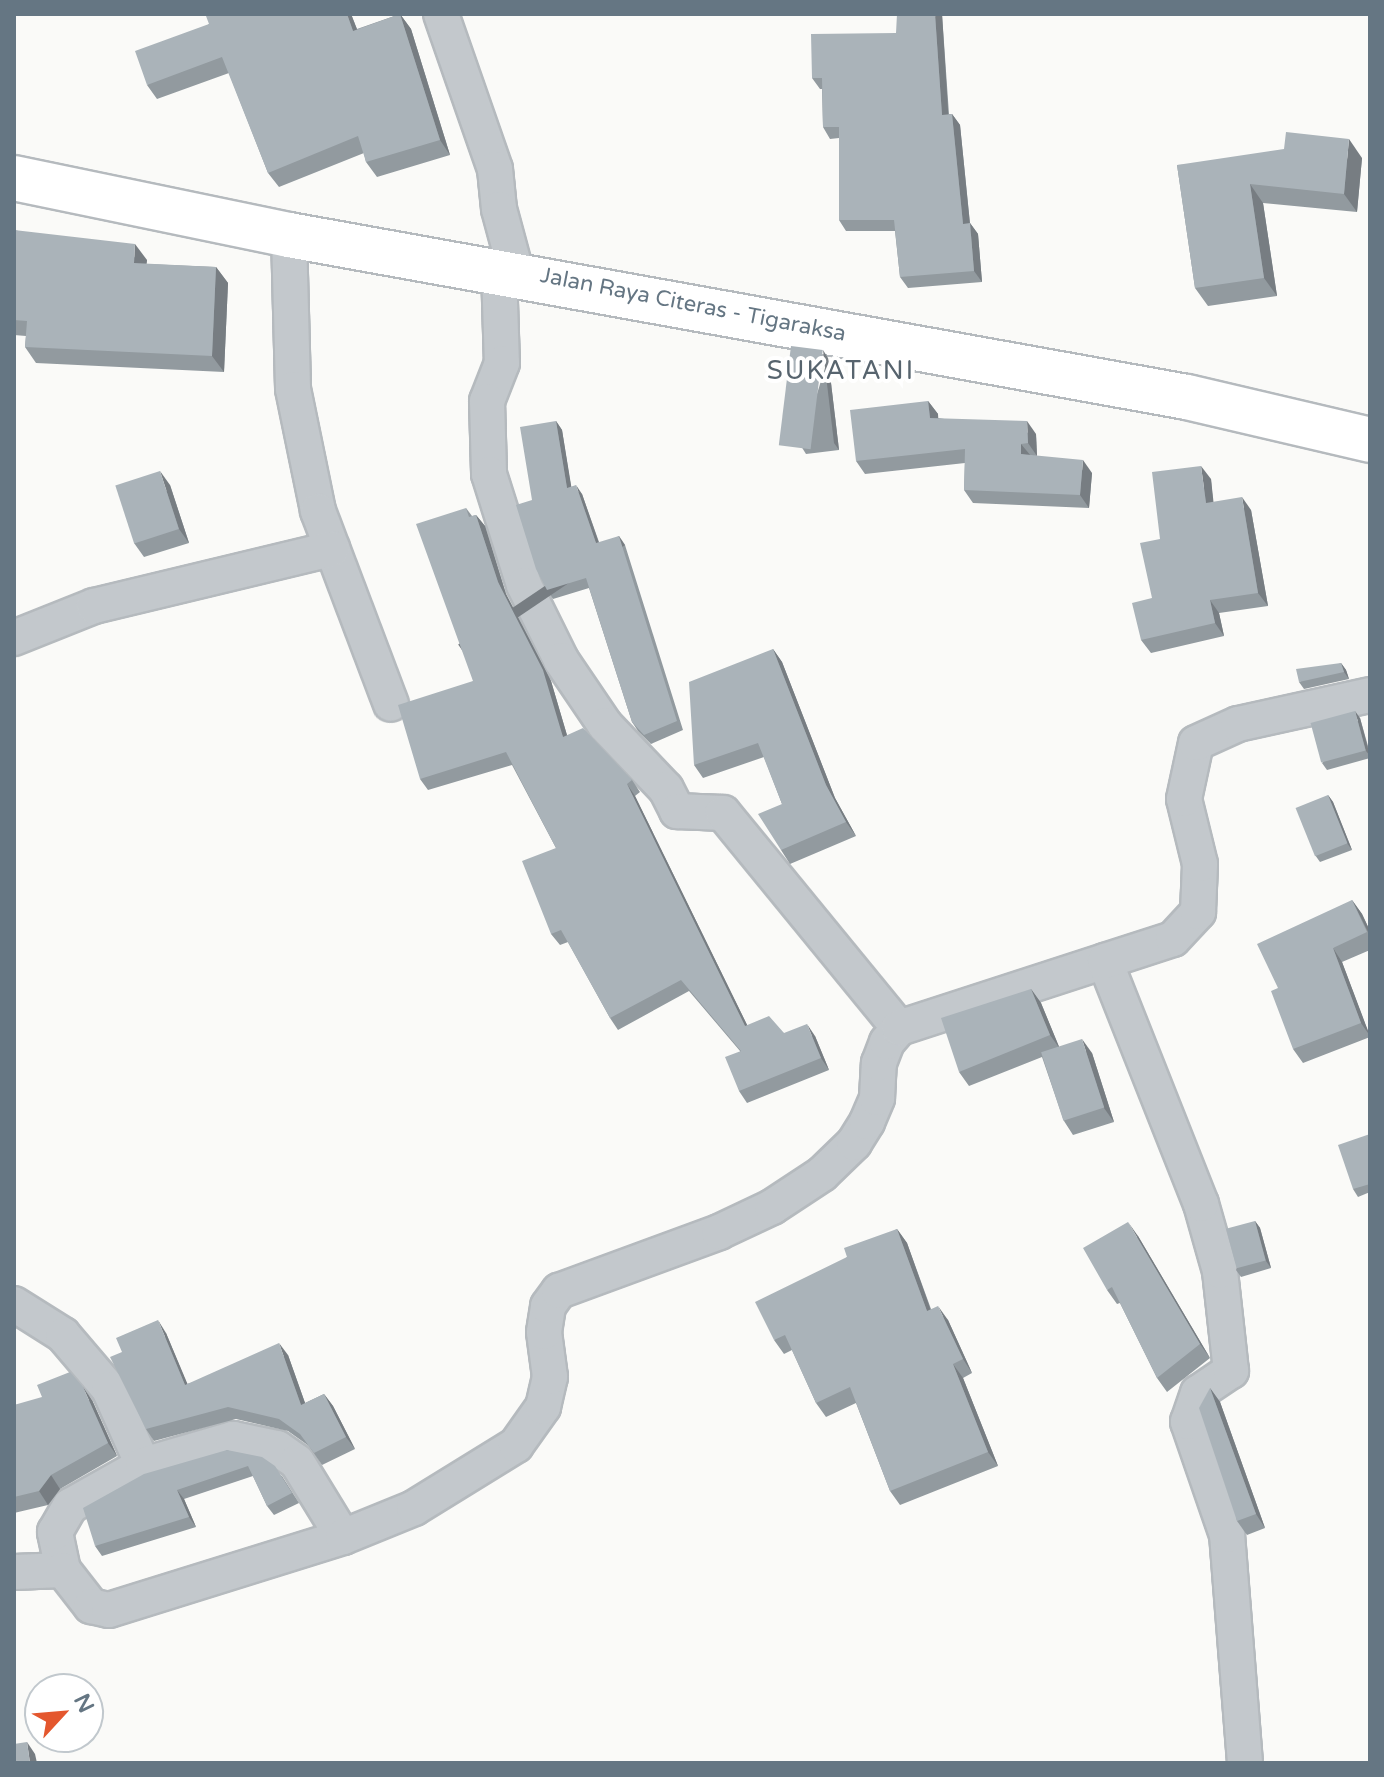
<!DOCTYPE html>
<style>
body{margin:0}
#map{position:relative;width:1384px;height:1777px;overflow:hidden;background:#fafaf8;font-family:"Varela Round",sans-serif}
div>[style]{position:absolute}
.roads{filter:drop-shadow(2px 0 #b5babe) drop-shadow(-2px 0 #b5babe) drop-shadow(0 2px #b5babe) drop-shadow(0 -2px #b5babe)}
.street>*{height:34px;margin:-17px;padding:0 17px;transform-origin:17px;border-radius:17px;background:#c3c8cc}
.primary>*{height:44px;margin:-22px;padding:0 22px;transform-origin:22px;border-radius:22px;background:#fff}
.wall>*{inset:0;background:#929a9f}
.shaded-wall>*{inset:0;background:#777d82;transform-origin:0 0}
.building>*{inset:0;background:#aab3b9;transform-origin:0 0}
span{translate:-50% -50%;white-space:nowrap;text-align:center;line-height:1.15;-webkit-text-stroke:8px #fff;paint-order:stroke}
.street-label{font-size:22px;color:#657683}
.quarter-label{font-size:26px;color:#57646e;letter-spacing:2px}
.frame{position:absolute;inset:0;border:16px solid #657683;pointer-events:none}
.north{position:absolute;left:24px;top:1673px;width:80px;height:80px;box-sizing:border-box;background:#fff;border:2px solid #c1c8cd;border-radius:50%;rotate:64deg;font-size:22px;font-weight:700;line-height:32px;text-align:center;color:#657683}
.north::after{content:'';display:block;margin:auto;width:28px;height:36px;background:#e4572e;clip-path:polygon(50% 0,100% 100%,50% 72%,0 100%)}
</style>
<div id="map">
<div class="roads">
<div class="street">
<i style="left:441px;top:14px;width:164px;rotate:70.8deg"></i>
<i style="left:495px;top:169px;width:40px;rotate:84.3deg"></i>
<i style="left:499px;top:209px;width:65px;rotate:74.9deg"></i>
<i style="left:289px;top:235px;width:154px;rotate:88.5deg"></i>
<i style="left:293px;top:389px;width:125px;rotate:78.4deg"></i>
<i style="left:318px;top:511px;width:206px;rotate:69.3deg"></i>
<i style="left:499px;top:270px;width:93px;rotate:88.2deg"></i>
<i style="left:502px;top:363px;width:41px;rotate:111.5deg"></i>
<i style="left:487px;top:401px;width:73px;rotate:88.4deg"></i>
<i style="left:489px;top:474px;width:116px;rotate:72.5deg"></i>
<i style="left:524px;top:585px;width:84px;rotate:63.7deg"></i>
<i style="left:561px;top:660px;width:78px;rotate:55.9deg"></i>
<i style="left:605px;top:725px;width:88px;rotate:46.4deg"></i>
<i style="left:666px;top:789px;width:25px;rotate:63deg"></i>
<i style="left:677px;top:811px;width:46px;rotate:2.5deg"></i>
<i style="left:723px;top:813px;width:278px;rotate:50.7deg"></i>
<i style="left:14px;top:638px;width:86px;rotate:-21.8deg"></i>
<i style="left:94px;top:606px;width:245px;rotate:-13.5deg"></i>
<i style="left:14px;top:1304px;width:58px;rotate:32.3deg"></i>
<i style="left:63px;top:1335px;width:71px;rotate:49.6deg"></i>
<i style="left:109px;top:1389px;width:83px;rotate:65.9deg"></i>
<i style="left:63px;top:1570px;width:39px;rotate:-102deg"></i>
<i style="left:55px;top:1532px;width:30px;rotate:-60deg"></i>
<i style="left:70px;top:1506px;width:84px;rotate:-29.3deg"></i>
<i style="left:143px;top:1465px;width:94px;rotate:-16.1deg"></i>
<i style="left:233px;top:1439px;width:45px;rotate:11.6deg"></i>
<i style="left:277px;top:1448px;width:24px;rotate:35deg"></i>
<i style="left:297px;top:1462px;width:88px;rotate:58.5deg"></i>
<i style="left:14px;top:1572px;width:49px;rotate:-2.3deg"></i>
<i style="left:63px;top:1570px;width:46px;rotate:52.1deg"></i>
<i style="left:91px;top:1606px;width:18px;rotate:13deg"></i>
<i style="left:109px;top:1610px;width:245px;rotate:-17.3deg"></i>
<i style="left:343px;top:1537px;width:77px;rotate:-22.2deg"></i>
<i style="left:414px;top:1508px;width:120px;rotate:-31.7deg"></i>
<i style="left:516px;top:1445px;width:47px;rotate:-54.6deg"></i>
<i style="left:543px;top:1407px;width:31px;rotate:-77deg"></i>
<i style="left:550px;top:1377px;width:45px;rotate:-97.6deg"></i>
<i style="left:544px;top:1332px;width:26px;rotate:-81deg"></i>
<i style="left:548px;top:1306px;width:19px;rotate:-54deg"></i>
<i style="left:559px;top:1291px;width:171px;rotate:-20.2deg"></i>
<i style="left:719px;top:1232px;width:59px;rotate:-25.3deg"></i>
<i style="left:772px;top:1207px;width:60px;rotate:-33.4deg"></i>
<i style="left:822px;top:1174px;width:45px;rotate:-44.1deg"></i>
<i style="left:854px;top:1143px;width:25px;rotate:-58deg"></i>
<i style="left:867px;top:1122px;width:26px;rotate:-67deg"></i>
<i style="left:877px;top:1098px;width:35px;rotate:-87deg"></i>
<i style="left:879px;top:1063px;width:22px;rotate:-69deg"></i>
<i style="left:887px;top:1042px;width:18px;rotate:-49deg"></i>
<i style="left:899px;top:1028px;width:217px;rotate:-18deg"></i>
<i style="left:1245px;top:1763px;width:229px;rotate:-94.5deg"></i>
<i style="left:1227px;top:1535px;width:120px;rotate:-109deg"></i>
<i style="left:1188px;top:1422px;width:31px;rotate:-71deg"></i>
<i style="left:1198px;top:1393px;width:40px;rotate:-34deg"></i>
<i style="left:1231px;top:1371px;width:101px;rotate:-96.3deg"></i>
<i style="left:1220px;top:1271px;width:70px;rotate:-105.8deg"></i>
<i style="left:1201px;top:1204px;width:261px;rotate:-111.6deg"></i>
<i style="left:1105px;top:961px;width:71px;rotate:-17.9deg"></i>
<i style="left:1173px;top:939px;width:37px;rotate:-47deg"></i>
<i style="left:1198px;top:912px;width:48px;rotate:-87.6deg"></i>
<i style="left:1200px;top:864px;width:67px;rotate:-103.8deg"></i>
<i style="left:1184px;top:799px;width:57px;rotate:-77.9deg"></i>
<i style="left:1196px;top:743px;width:46px;rotate:-24.3deg"></i>
<i style="left:1238px;top:724px;width:135px;rotate:-12.4deg"></i>
</div>
<div class="primary">
<i style="left:14px;top:178px;width:281px;rotate:11.7deg"></i>
<i style="left:289px;top:235px;width:912px;rotate:10.23deg"></i>
<i style="left:1187px;top:397px;width:188px;rotate:13.2deg"></i>
</div>
</div>
<div class="wall">
<i style="clip-path:polygon(212px 14px,351px 14px,357px 29px,400px 14px,411px 29px,450px 155px,377px 177px,366px 162px,364px 153px,279px 187px,268px 173px,229px 73px,157px 99px,147px 85px,209px 24px)"></i>
<i style="clip-path:polygon(942px 14px,949px 114px,952px 114px,960px 125px,970px 223px,978px 234px,982px 282px,908px 288px,900px 277px,895px 231px,846px 231px,839px 220px,839px 138px,830px 139px,823px 127px,822px 89px,820px 89px,812px 78px,896px 33px)"></i>
<i style="clip-path:polygon(1362px 158px,1357px 212px,1263px 203px,1277px 296px,1208px 306px,1195px 288px,1177px 165px)"></i>
<i style="clip-path:polygon(14px 230px,147px 260px,146px 264px,216px 267px,228px 283px,224px 372px,36px 363px,25px 347px,26px 336px,14px 335px)"></i>
<i style="clip-path:polygon(828px 358px,839px 450px,806px 454px,801px 446px)"></i>
<i style="clip-path:polygon(928px 401px,938px 414px,938px 418px,1036px 434px,1037px 456px,1092px 473px,1089px 508px,973px 503px,964px 490px,965px 463px,865px 474px,856px 461px)"></i>
<i style="clip-path:polygon(556px 421px,562px 430px,571px 487px,582px 494px,599px 542px,625px 545px,683px 730px,651px 744px,638px 731px,632px 722px,589px 588px,553px 599px,547px 590px,532px 500px)"></i>
<i style="clip-path:polygon(1211px 479px,1213px 502px,1251px 510px,1268px 606px,1219px 613px,1224px 636px,1151px 653px,1141px 640px,1152px 598px,1160px 539px)"></i>
<i style="clip-path:polygon(170px 485px,189px 543px,144px 557px,134px 543px)"></i>
<i style="clip-path:polygon(466px 508px,472px 516px,476px 515px,485px 526px,506px 594px,551px 681px,567px 735px,632px 780px,640px 792px,635px 796px,747px 1025px,784px 1033px,815px 1036px,829px 1070px,747px 1103px,739px 1091px,740px 1051px,689px 991px,618px 1030px,610px 1018px,568px 942px,560px 945px,551px 934px,556px 848px,512px 765px,428px 790px,420px 779px,473px 681px)"></i>
<i style="clip-path:polygon(773px 649px,782px 662px,835px 798px,856px 836px,790px 864px,781px 850px,782px 804px,764px 757px,703px 778px,694px 765px)"></i>
<i style="clip-path:polygon(1341px 663px,1346px 670px,1349px 679px,1304px 689px,1299px 682px)"></i>
<i style="clip-path:polygon(1360px 718px,1370px 753px,1370px 758px,1327px 770px,1322px 763px)"></i>
<i style="clip-path:polygon(1328px 795px,1333px 802px,1352px 850px,1320px 862px,1315px 855px)"></i>
<i style="clip-path:polygon(1352px 900px,1362px 914px,1370px 931px,1370px 950px,1342px 962px,1370px 1037px,1303px 1063px,1293px 1049px)"></i>
<i style="clip-path:polygon(1031px 989px,1041px 1003px,1059px 1047px,1092px 1053px,1114px 1122px,1073px 1135px,1064px 1121px,1042px 1057px,969px 1086px,959px 1072px)"></i>
<i style="clip-path:polygon(1370px 1134px,1370px 1192px,1358px 1197px,1353px 1189px)"></i>
<i style="clip-path:polygon(1255px 1221px,1260px 1228px,1271px 1268px,1241px 1277px,1236px 1270px)"></i>
<i style="clip-path:polygon(897px 1229px,907px 1243px,931px 1309px,948px 1320px,972px 1373px,963px 1378px,998px 1466px,900px 1505px,890px 1491px,856px 1403px,826px 1417px,816px 1403px,792px 1350px,784px 1354px,774px 1340px,847px 1257px)"></i>
<i style="clip-path:polygon(1138px 1236px,1210px 1358px,1167px 1392px,1157px 1378px,1120px 1303px,1117px 1304px,1107px 1290px)"></i>
<i style="clip-path:polygon(166px 1333px,187px 1384px,288px 1355px,305px 1403px,324px 1394px,333px 1406px,355px 1449px,322px 1465px,309px 1446px,288px 1431px,236px 1419px,154px 1441px,146px 1429px)"></i>
<i style="clip-path:polygon(1210px 1388px,1220px 1402px,1265px 1528px,1247px 1535px,1237px 1521px)"></i>
<i style="clip-path:polygon(92px 1400px,117px 1456px,60px 1489px,48px 1505px,14px 1513px,14px 1405px)"></i>
<i style="clip-path:polygon(227px 1450px,282px 1476px,299px 1503px,274px 1515px,267px 1506px,253px 1476px,184px 1499px,196px 1527px,102px 1556px,95px 1546px)"></i>
</div>
<div class="shaded-wall">
<i style="clip-path:polygon(347px 14px,351px 14px,363px 45px,353px 31px)"></i>
<i style="clip-path:polygon(400px 14px,411px 29px,450px 155px,440px 140px)"></i>
<i style="clip-path:polygon(935px 14px,942px 14px,949px 126px,942px 115px)"></i>
<i style="clip-path:polygon(952px 114px,960px 125px,971px 235px,963px 224px)"></i>
<i style="clip-path:polygon(1349px 139px,1362px 158px,1357px 212px,1344px 194px)"></i>
<i style="clip-path:polygon(1250px 184px,1263px 203px,1277px 296px,1264px 278px)"></i>
<i style="clip-path:polygon(970px 223px,978px 234px,982px 282px,974px 271px)"></i>
<i style="clip-path:polygon(135px 244px,147px 260px,145px 279px,134px 263px)"></i>
<i style="clip-path:polygon(216px 267px,228px 283px,224px 372px,212px 356px)"></i>
<i style="clip-path:polygon(823px 350px,828px 358px,839px 450px,834px 443px)"></i>
<i style="clip-path:polygon(928px 401px,938px 414px,939px 431px,930px 418px)"></i>
<i style="clip-path:polygon(556px 421px,562px 430px,573px 497px,567px 488px)"></i>
<i style="clip-path:polygon(1027px 421px,1036px 434px,1037px 456px,1028px 443px)"></i>
<i style="clip-path:polygon(1021px 444px,1031px 456px,1021px 454px)"></i>
<i style="clip-path:polygon(1083px 460px,1092px 473px,1089px 508px,1080px 495px)"></i>
<i style="clip-path:polygon(1201px 466px,1211px 479px,1215px 516px,1206px 503px)"></i>
<i style="clip-path:polygon(160px 471px,170px 485px,189px 543px,179px 529px)"></i>
<i style="clip-path:polygon(576px 485px,582px 494px,602px 552px,596px 543px)"></i>
<i style="clip-path:polygon(1242px 497px,1251px 510px,1268px 606px,1258px 593px)"></i>
<i style="clip-path:polygon(476px 515px,485px 526px,506px 594px,551px 681px,571px 749px,563px 737px,498px 582px)"></i>
<i style="left:619px;top:536px;width:11px;height:194px;rotate:56deg"></i>
<i style="clip-path:polygon(1210px 600px,1219px 613px,1224px 636px,1215px 623px)"></i>
<i style="clip-path:polygon(773px 649px,782px 662px,835px 798px,856px 836px,846px 822px,826px 785px)"></i>
<i style="clip-path:polygon(1341px 663px,1346px 670px,1349px 679px,1344px 672px)"></i>
<i style="clip-path:polygon(1355px 711px,1360px 718px,1370px 756px,1366px 751px)"></i>
<i style="clip-path:polygon(627px 784px,635px 796px,753px 1037px,745px 1026px)"></i>
<i style="clip-path:polygon(1328px 795px,1333px 802px,1352px 850px,1347px 843px)"></i>
<i style="clip-path:polygon(1352px 900px,1362px 914px,1370px 931px,1370px 936px)"></i>
<i style="clip-path:polygon(1333px 948px,1342px 962px,1370px 1036px,1361px 1023px)"></i>
<i style="clip-path:polygon(1031px 989px,1041px 1003px,1060px 1049px,1050px 1035px)"></i>
<i style="clip-path:polygon(807px 1024px,815px 1036px,829px 1070px,821px 1058px)"></i>
<i style="clip-path:polygon(1082px 1039px,1092px 1053px,1114px 1122px,1104px 1108px)"></i>
<i style="clip-path:polygon(1255px 1221px,1260px 1228px,1271px 1268px,1266px 1261px)"></i>
<i style="clip-path:polygon(1128px 1222px,1138px 1236px,1210px 1358px,1200px 1344px)"></i>
<i style="clip-path:polygon(897px 1229px,907px 1243px,936px 1325px,927px 1311px)"></i>
<i style="clip-path:polygon(938px 1306px,948px 1320px,972px 1373px,963px 1359px)"></i>
<i style="clip-path:polygon(158px 1320px,166px 1333px,193px 1397px,185px 1385px)"></i>
<i style="clip-path:polygon(279px 1343px,288px 1355px,310px 1417px,301px 1405px)"></i>
<i style="clip-path:polygon(953px 1364px,963px 1378px,998px 1466px,988px 1452px)"></i>
<i style="clip-path:polygon(83px 1387px,92px 1400px,117px 1456px,108px 1443px)"></i>
<i style="clip-path:polygon(1210px 1388px,1220px 1402px,1265px 1528px,1256px 1514px)"></i>
<i style="clip-path:polygon(324px 1394px,333px 1406px,355px 1449px,346px 1437px)"></i>
<i style="clip-path:polygon(51px 1475px,60px 1489px,48px 1505px,39px 1491px)"></i>
<i style="clip-path:polygon(177px 1490px,184px 1499px,196px 1527px,189px 1517px)"></i>
<i style="clip-path:polygon(27px 1742px,35px 1754px,37px 1763px,30px 1763px)"></i>
</div>
<div class="building">
<i style="clip-path:polygon(212px 14px,347px 14px,353px 31px,400px 14px,440px 140px,366px 162px,358px 136px,268px 173px,222px 57px,147px 85px,135px 51px,209px 24px,206px 16px)"></i>
<i style="clip-path:polygon(897px 14px,935px 14px,942px 115px,952px 114px,963px 224px,970px 223px,974px 271px,900px 277px,894px 220px,839px 220px,839px 127px,823px 127px,822px 78px,812px 78px,811px 34px,896px 33px)"></i>
<i style="clip-path:polygon(1286px 132px,1349px 139px,1344px 194px,1250px 184px,1264px 278px,1195px 288px,1177px 165px,1284px 149px)"></i>
<i style="clip-path:polygon(14px 230px,135px 244px,134px 263px,216px 267px,212px 356px,25px 347px,27px 321px,14px 320px)"></i>
<i style="left:791px;top:346px;width:32px;height:100px;rotate:7deg"></i>
<i style="clip-path:polygon(928px 401px,930px 418px,1027px 421px,1028px 443px,1021px 444px,1021px 454px,1083px 460px,1080px 495px,964px 490px,965px 449px,856px 461px,850px 410px)"></i>
<i style="clip-path:polygon(556px 421px,567px 488px,576px 485px,596px 543px,619px 536px,677px 721px,644px 735px,632px 722px,586px 578px,547px 590px,536px 569px,516px 505px,532px 500px,520px 427px)"></i>
<i style="clip-path:polygon(1201px 466px,1206px 503px,1242px 497px,1258px 593px,1210px 600px,1215px 623px,1141px 640px,1132px 603px,1152px 598px,1140px 543px,1160px 539px,1152px 472px)"></i>
<i style="left:160px;top:471px;width:61px;height:47px;rotate:72deg"></i>
<i style="clip-path:polygon(466px 508px,469px 517px,476px 515px,498px 582px,543px 670px,563px 737px,583px 728px,632px 780px,627px 784px,745px 1026px,769px 1016px,784px 1033px,807px 1024px,821px 1058px,739px 1091px,725px 1057px,741px 1051px,681px 980px,610px 1018px,561px 930px,551px 934px,522px 861px,556px 848px,506px 752px,420px 779px,398px 705px,473px 681px,416px 524px)"></i>
<i style="clip-path:polygon(773px 649px,826px 785px,846px 822px,781px 850px,758px 814px,782px 804px,758px 743px,694px 765px,689px 682px)"></i>
<i style="clip-path:polygon(1341px 663px,1344px 672px,1299px 682px,1296px 669px)"></i>
<i style="left:1355px;top:711px;width:41px;height:46px;rotate:75deg"></i>
<i style="left:1328px;top:795px;width:52px;height:35px;rotate:68deg"></i>
<i style="clip-path:polygon(1352px 900px,1367px 932px,1333px 948px,1361px 1023px,1293px 1049px,1271px 991px,1278px 988px,1257px 944px)"></i>
<i style="clip-path:polygon(1031px 989px,1050px 1035px,959px 1072px,941px 1018px)"></i>
<i style="left:1082px;top:1039px;width:72px;height:43px;rotate:72deg"></i>
<i style="clip-path:polygon(1370px 1134px,1370px 1184px,1353px 1189px,1338px 1145px)"></i>
<i style="left:1255px;top:1221px;width:41px;height:30px;rotate:75deg"></i>
<i style="clip-path:polygon(1128px 1222px,1200px 1344px,1157px 1378px,1112px 1287px,1107px 1290px,1083px 1248px)"></i>
<i style="clip-path:polygon(897px 1229px,927px 1311px,938px 1306px,963px 1359px,953px 1364px,988px 1452px,890px 1491px,850px 1387px,816px 1403px,785px 1335px,774px 1340px,755px 1302px,847px 1257px,844px 1248px)"></i>
<i style="clip-path:polygon(158px 1320px,185px 1385px,279px 1343px,301px 1405px,324px 1394px,346px 1437px,314px 1453px,300px 1434px,279px 1419px,228px 1407px,146px 1429px,110px 1357px,122px 1352px,116px 1338px)"></i>
<i style="clip-path:polygon(70px 1372px,83px 1387px,108px 1443px,51px 1475px,39px 1491px,14px 1497px,14px 1405px,42px 1397px,37px 1385px)"></i>
<i style="clip-path:polygon(1210px 1388px,1256px 1514px,1237px 1521px,1199px 1408px)"></i>
<i style="clip-path:polygon(227px 1450px,262px 1457px,275px 1466px,292px 1493px,267px 1506px,248px 1466px,177px 1490px,189px 1517px,95px 1546px,83px 1508px,144px 1474px)"></i>
<i style="clip-path:polygon(27px 1742px,30px 1763px,14px 1763px,14px 1744px)"></i>
</div>
<div class="street-label">
<span style="left:693px;top:305px;rotate:11deg">Jalan Raya Citeras - Tigaraksa</span>
</div>
<div class="quarter-label">
<span style="left:841px;top:371px">SUKATANI</span>
</div>
<div class="frame"></div>
<div class="north">N</div>
</div>
